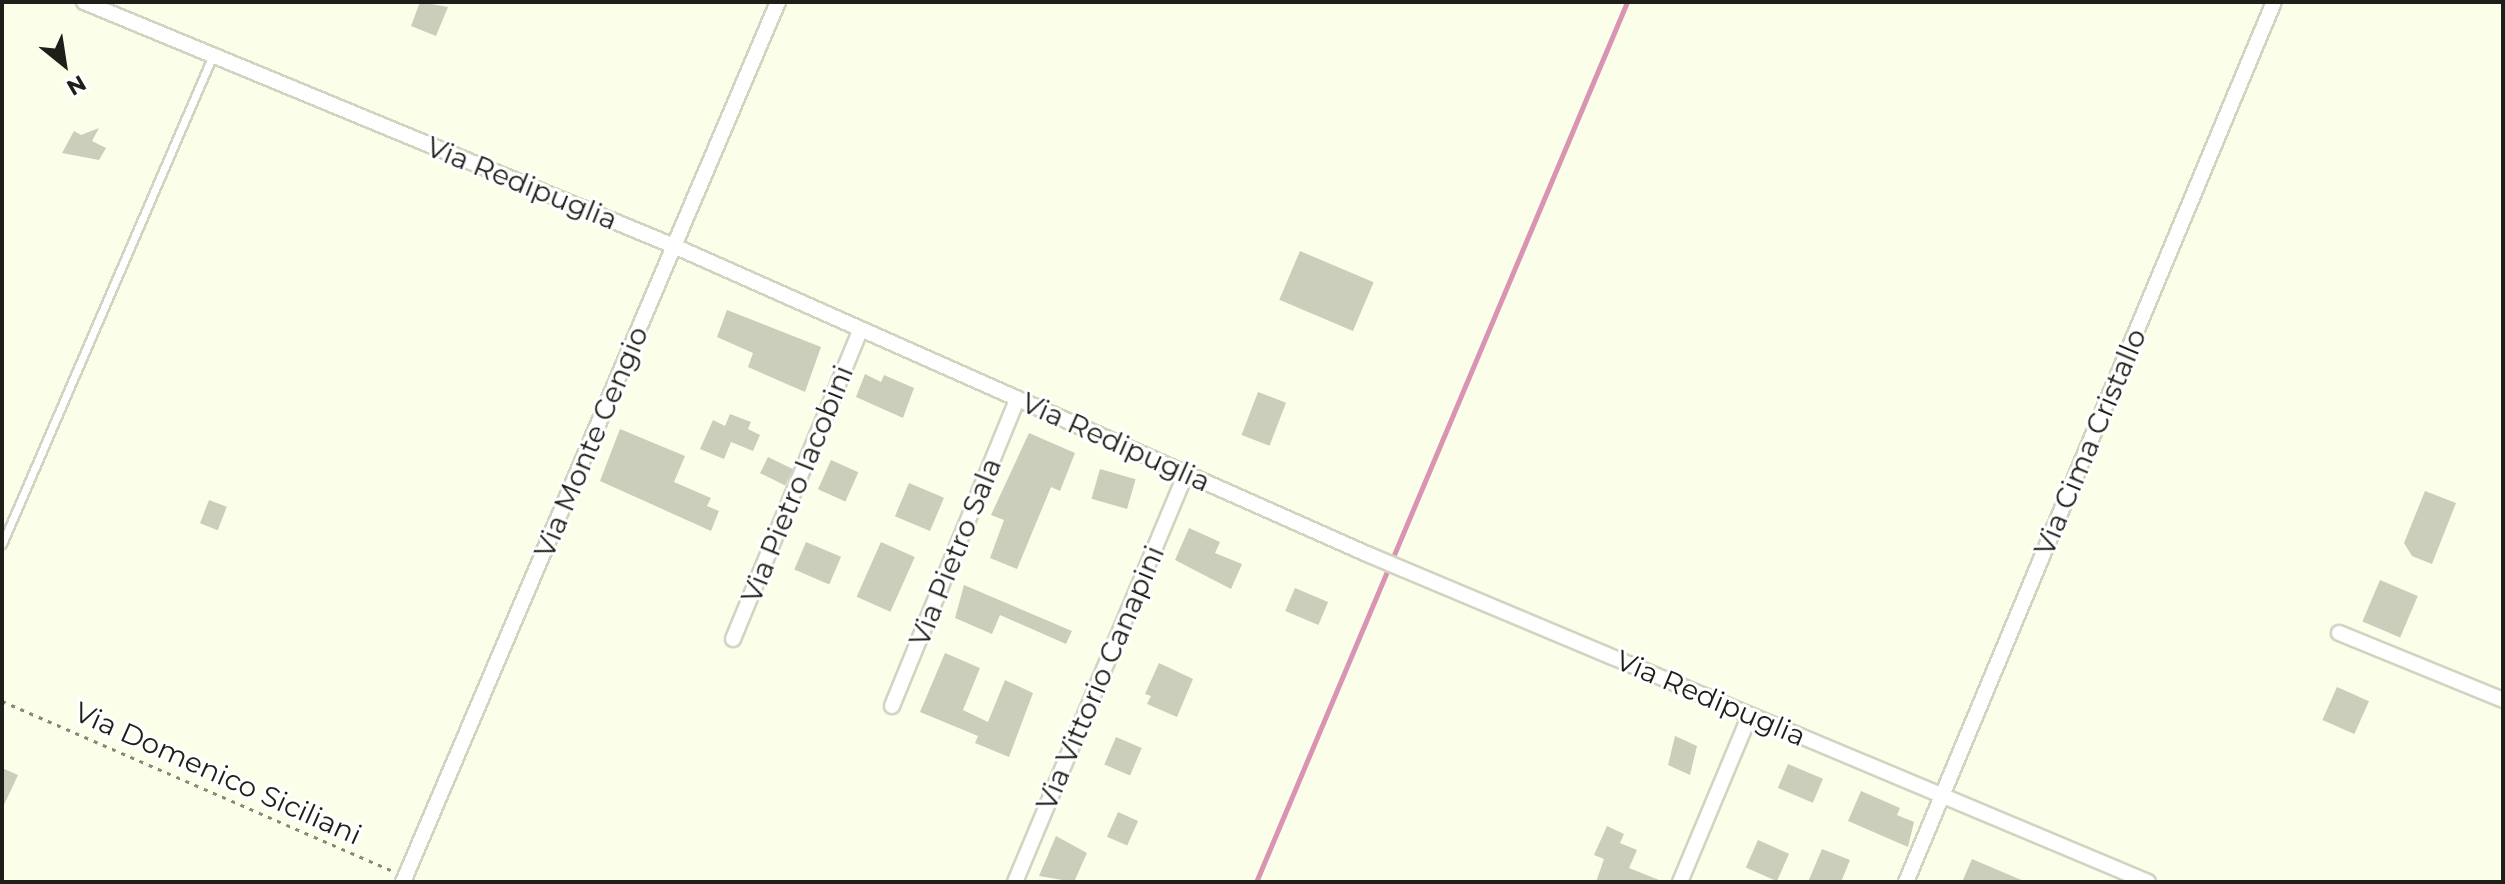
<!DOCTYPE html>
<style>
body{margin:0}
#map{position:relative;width:2505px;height:884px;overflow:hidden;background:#fbfee9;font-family:Montserrat,sans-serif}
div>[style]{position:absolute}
.stream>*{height:5px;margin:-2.5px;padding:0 2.5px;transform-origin:2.5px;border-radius:2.5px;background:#da94b3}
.building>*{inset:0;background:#cbceba;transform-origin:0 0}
.path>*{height:3px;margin-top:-1.5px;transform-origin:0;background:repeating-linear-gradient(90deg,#87897c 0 4px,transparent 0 10px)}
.roads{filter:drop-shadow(2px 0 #d1d4c0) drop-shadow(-2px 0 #d1d4c0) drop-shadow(0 2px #d1d4c0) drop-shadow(0 -2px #d1d4c0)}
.lane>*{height:7px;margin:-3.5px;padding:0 3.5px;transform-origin:3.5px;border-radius:3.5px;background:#fff}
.street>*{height:14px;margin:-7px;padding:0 7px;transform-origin:7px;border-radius:7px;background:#fff}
span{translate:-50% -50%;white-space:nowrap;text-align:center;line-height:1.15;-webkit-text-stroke:6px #fff;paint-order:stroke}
.street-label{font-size:28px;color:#1e1f18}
.frame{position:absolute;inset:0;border:4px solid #1e1f18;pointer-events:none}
.north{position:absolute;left:24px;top:24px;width:80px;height:80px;-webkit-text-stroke:6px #fff;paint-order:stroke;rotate:150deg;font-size:22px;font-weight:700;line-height:32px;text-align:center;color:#1e1f18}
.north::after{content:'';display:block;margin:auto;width:28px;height:36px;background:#1e1f18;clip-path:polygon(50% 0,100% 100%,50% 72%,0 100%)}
</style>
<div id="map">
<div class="stream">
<i style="left:1256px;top:882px;width:955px;rotate:-67.14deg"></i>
</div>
<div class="building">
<i style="clip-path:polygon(420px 2px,448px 7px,436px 36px,411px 26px)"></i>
<i style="clip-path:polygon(99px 128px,92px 141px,106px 148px,99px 160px,62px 153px,74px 131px,81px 135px)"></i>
<i style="left:1300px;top:251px;width:80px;height:53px;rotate:23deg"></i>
<i style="clip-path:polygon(727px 310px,821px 347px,805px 392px,748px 367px,753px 353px,717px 337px)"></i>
<i style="clip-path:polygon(865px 374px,881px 382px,884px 375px,914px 388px,903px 418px,856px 397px)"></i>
<i style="left:1258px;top:392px;width:30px;height:46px;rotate:21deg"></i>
<i style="clip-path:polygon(730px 414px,751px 422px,748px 429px,760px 435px,753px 451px,731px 442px,724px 459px,700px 449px,713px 420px,725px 426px)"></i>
<i style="clip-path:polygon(620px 429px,685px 456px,674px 482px,711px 498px,707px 506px,719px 511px,711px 531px,600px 481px)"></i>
<i style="clip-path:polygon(1029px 433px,1075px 453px,1060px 491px,1051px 487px,1017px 569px,990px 558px,1004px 520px,991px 515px)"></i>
<i style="left:768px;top:457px;width:28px;height:18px;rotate:26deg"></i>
<i style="left:831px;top:460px;width:30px;height:32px;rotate:24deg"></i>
<i style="left:1100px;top:469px;width:37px;height:31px;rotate:16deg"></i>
<i style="left:909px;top:483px;width:38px;height:36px;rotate:23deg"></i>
<i style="clip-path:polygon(2425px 491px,2456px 503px,2432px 564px,2412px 556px,2404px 543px)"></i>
<i style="left:209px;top:500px;width:19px;height:25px;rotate:21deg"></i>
<i style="clip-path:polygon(1189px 528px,1220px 542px,1215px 553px,1242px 564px,1231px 589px,1175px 560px)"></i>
<i style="left:806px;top:542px;width:38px;height:30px;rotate:23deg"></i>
<i style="left:881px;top:542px;width:37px;height:60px;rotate:24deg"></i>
<i style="left:2380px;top:580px;width:41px;height:45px;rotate:23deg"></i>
<i style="clip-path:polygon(964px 585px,1072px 631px,1066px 644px,1000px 615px,992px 634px,955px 618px)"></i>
<i style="left:1295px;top:588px;width:36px;height:25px;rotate:23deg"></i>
<i style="clip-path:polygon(945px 653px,980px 668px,963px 710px,988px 722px,1005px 680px,1033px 693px,1009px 757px,975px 743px,978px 736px,920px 712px)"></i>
<i style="clip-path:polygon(1159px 663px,1193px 679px,1177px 717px,1147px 704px,1151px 696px,1145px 694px)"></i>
<i style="left:2337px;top:687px;width:35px;height:36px;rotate:24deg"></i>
<i style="clip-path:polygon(1675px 736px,1697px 746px,1690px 775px,1668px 765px)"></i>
<i style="left:1116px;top:737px;width:28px;height:30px;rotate:23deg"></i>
<i style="left:1788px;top:764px;width:38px;height:26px;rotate:23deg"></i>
<i style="clip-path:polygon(2px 768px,18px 775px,2px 809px)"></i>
<i style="clip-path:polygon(1861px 791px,1900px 808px,1897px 815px,1914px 822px,1908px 847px,1848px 821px)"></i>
<i style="left:1118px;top:812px;width:22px;height:27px;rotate:24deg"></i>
<i style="clip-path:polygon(1607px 826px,1624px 834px,1620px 843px,1637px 850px,1629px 868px,1664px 882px,1596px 882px,1604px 859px,1594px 855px)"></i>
<i style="clip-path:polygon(1056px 836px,1087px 853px,1074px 882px,1039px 876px)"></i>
<i style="left:1758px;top:840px;width:34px;height:30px;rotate:24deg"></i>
<i style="clip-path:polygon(1822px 849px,1850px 860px,1841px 882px,1808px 882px)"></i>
<i style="clip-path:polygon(1972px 859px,2026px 882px,1962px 882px)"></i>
</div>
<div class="path">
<i style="left:2px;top:701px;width:424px;rotate:23.5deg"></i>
</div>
<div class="roads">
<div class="lane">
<i style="left:2px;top:544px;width:533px;rotate:-66.66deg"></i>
</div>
<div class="street">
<i style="left:84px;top:2px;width:638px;rotate:22.47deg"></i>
<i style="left:674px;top:246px;width:758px;rotate:23.96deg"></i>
<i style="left:1367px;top:554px;width:847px;rotate:22.78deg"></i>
<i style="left:2339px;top:633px;width:177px;rotate:22.2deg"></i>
<i style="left:733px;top:639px;width:335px;rotate:-67.6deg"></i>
<i style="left:892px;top:706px;width:331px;rotate:-67.8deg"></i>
<i style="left:403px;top:882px;width:957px;rotate:-66.92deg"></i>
<i style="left:1015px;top:882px;width:442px;rotate:-67.3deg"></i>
<i style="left:1680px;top:882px;width:181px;rotate:-67.3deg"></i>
<i style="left:1906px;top:882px;width:954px;rotate:-67.31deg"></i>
</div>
</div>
<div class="street-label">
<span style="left:522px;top:183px;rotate:22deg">Via Redipuglia</span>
<span style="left:591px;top:442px;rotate:-67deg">Via Monte Cengio</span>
<span style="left:1116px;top:442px;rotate:24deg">Via Redipuglia</span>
<span style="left:2090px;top:442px;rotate:-67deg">Via Cima Cristallo</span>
<span style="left:797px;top:484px;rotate:-68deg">Via Pietro Iacobini</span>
<span style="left:955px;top:552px;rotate:-68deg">Via Pietro Sala</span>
<span style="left:1100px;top:678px;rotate:-67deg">Via Vittorio Canapini</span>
<span style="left:1711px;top:698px;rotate:23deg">Via Redipuglia</span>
<span style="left:218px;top:773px;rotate:24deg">Via Domenico Siciliani</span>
</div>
<div class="frame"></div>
<div class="north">N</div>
</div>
